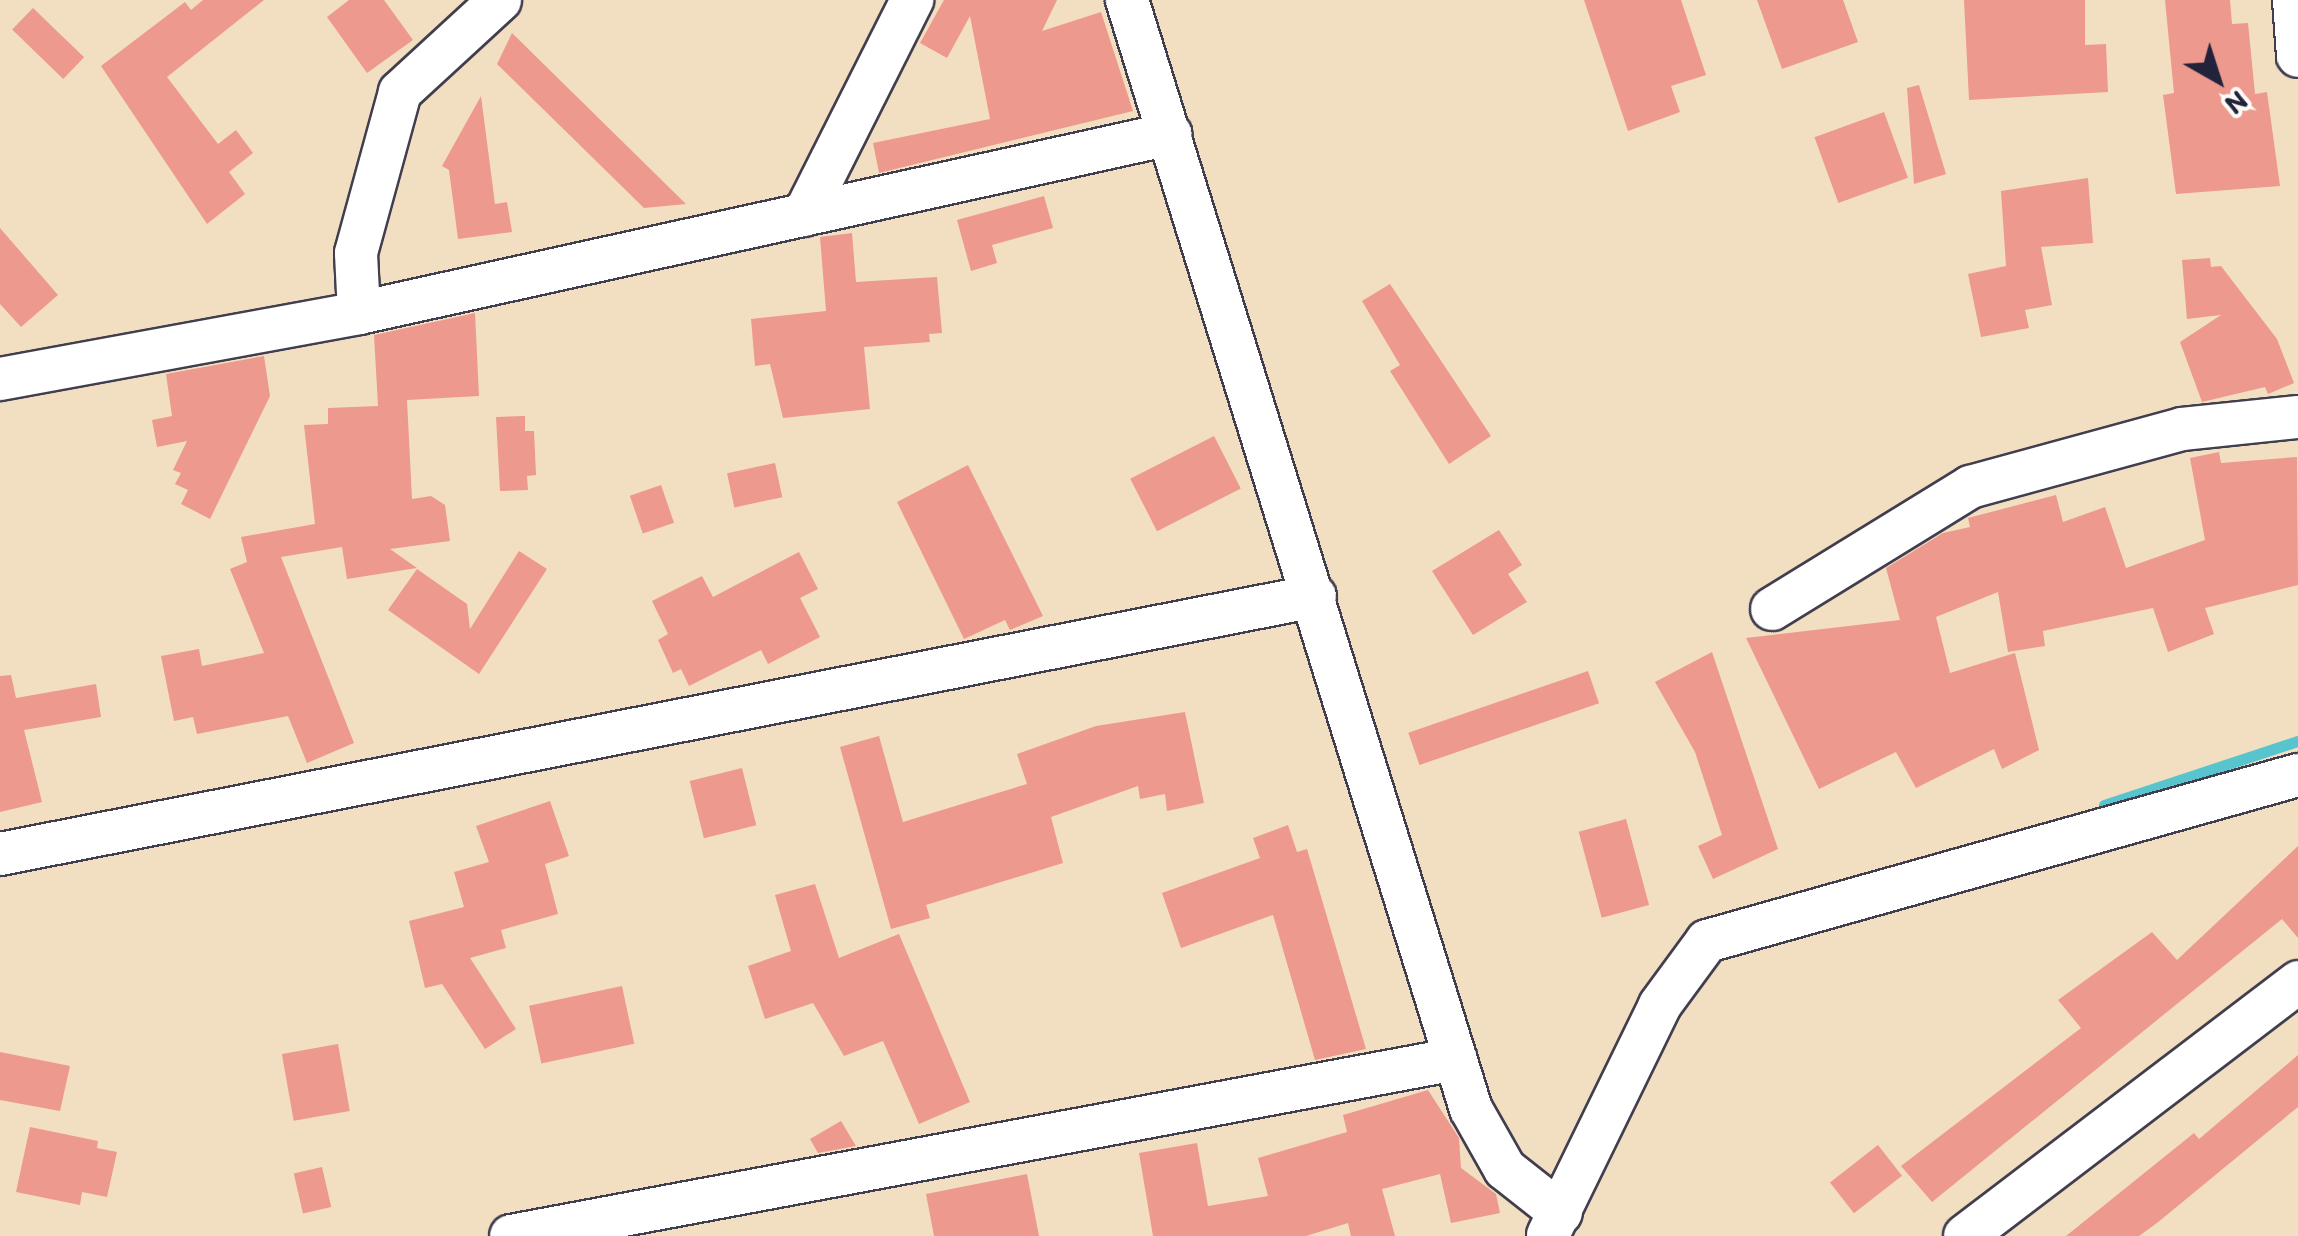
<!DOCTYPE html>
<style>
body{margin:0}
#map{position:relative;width:2298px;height:1236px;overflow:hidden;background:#f2dfc1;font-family:Itim,sans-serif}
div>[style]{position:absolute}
.stream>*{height:11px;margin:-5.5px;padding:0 5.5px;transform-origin:5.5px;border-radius:5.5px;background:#58c5ce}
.building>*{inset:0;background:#ed998d;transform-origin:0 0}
.roads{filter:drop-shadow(2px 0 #413e4f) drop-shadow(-2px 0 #413e4f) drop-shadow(0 2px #413e4f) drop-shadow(0 -2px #413e4f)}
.minor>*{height:42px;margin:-21px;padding:0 21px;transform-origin:21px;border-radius:21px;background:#fff}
span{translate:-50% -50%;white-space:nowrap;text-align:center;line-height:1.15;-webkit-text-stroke:8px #fdfcf7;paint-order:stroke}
.north{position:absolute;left:2168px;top:30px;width:100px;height:100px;-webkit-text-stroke:8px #fdfcf7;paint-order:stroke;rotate:141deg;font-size:28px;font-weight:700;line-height:40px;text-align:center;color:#22223b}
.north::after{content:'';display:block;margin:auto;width:35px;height:45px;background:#22223b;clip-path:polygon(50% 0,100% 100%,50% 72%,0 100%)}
</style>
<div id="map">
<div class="stream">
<i style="left:2104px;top:805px;width:204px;rotate:-18.3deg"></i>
</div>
<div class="building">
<i style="clip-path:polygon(203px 0,264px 0,167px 77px,218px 144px,236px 130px,253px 153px,229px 172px,245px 194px,207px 224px,101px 66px,185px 2px,191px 10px)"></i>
<i style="clip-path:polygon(349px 0,384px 0,413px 40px,367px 73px,327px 17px)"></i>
<i style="clip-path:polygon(944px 0,1057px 0,1042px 31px,1101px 12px,1133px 111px,879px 173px,873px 143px,990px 119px,970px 16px,947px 58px,920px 43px)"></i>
<i style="clip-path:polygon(1584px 0,1681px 0,1706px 75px,1671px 86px,1680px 112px,1628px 131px)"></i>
<i style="clip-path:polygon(1757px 0,1843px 0,1858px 42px,1782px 69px)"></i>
<i style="clip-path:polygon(1964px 0,2085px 0,2085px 45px,2106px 44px,2108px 92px,1969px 100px)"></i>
<i style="clip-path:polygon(2165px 0,2230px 0,2232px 24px,2248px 23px,2255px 94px,2267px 92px,2280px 186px,2176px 194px,2163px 95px,2174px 93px)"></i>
<i style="left:33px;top:8px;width:71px;height:30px;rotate:44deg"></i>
<i style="clip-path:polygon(512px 33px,686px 204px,644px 208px,497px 64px)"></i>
<i style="clip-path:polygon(1919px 85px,1946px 174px,1914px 184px,1907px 88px)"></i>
<i style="clip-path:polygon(481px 96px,495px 204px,507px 202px,512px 232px,458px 239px,449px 170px,442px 166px)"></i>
<i style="left:1884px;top:112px;width:70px;height:74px;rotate:70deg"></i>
<i style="clip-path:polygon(2088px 178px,2093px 243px,2041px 247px,2052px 305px,2025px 310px,2029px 328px,1981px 337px,1968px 274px,2006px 266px,2001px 191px)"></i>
<i style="clip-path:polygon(1044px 196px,1053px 228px,992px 245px,997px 263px,971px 271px,957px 220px)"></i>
<i style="clip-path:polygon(0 228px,58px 295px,21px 327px,0 304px)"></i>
<i style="clip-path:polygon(852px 233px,856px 282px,937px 277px,942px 333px,929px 334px,930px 342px,864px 347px,870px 409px,783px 418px,770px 364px,755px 366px,751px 319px,826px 311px,820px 237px)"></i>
<i style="clip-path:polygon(2210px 258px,2211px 267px,2221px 266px,2277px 339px,2294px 383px,2268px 394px,2265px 387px,2202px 402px,2180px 342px,2221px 315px,2187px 319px,2182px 260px)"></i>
<i style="clip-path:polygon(1390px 284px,1491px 436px,1449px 464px,1390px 371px,1400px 365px,1362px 301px)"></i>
<i style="clip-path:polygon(475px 313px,479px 396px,407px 400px,412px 499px,431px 496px,445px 505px,450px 541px,390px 549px,417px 568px,347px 579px,342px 547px,281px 557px,354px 743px,307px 763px,288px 716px,197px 734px,193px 717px,174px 721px,161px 656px,199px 649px,202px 666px,264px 653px,230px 569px,247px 562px,241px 537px,315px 524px,304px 425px,328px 424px,328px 408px,378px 406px,374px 335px)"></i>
<i style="clip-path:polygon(264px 356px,270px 396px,210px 519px,181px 504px,188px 490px,175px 484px,181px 473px,173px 470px,187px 441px,157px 447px,152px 420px,172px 416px,166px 374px)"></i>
<i style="clip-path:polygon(525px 416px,525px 431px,534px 431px,536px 475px,527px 476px,528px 490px,500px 491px,496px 417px)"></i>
<i style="left:1214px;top:436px;width:59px;height:94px;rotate:63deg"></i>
<i style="clip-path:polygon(2219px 452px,2221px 463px,2297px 457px,2298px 585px,2205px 608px,2214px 634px,2168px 652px,2153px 608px,2043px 631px,2045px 646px,2008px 652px,1998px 592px,1936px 617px,1950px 673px,2015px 653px,2039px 750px,2002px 769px,1994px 749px,1916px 788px,1896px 752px,1819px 789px,1746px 638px,1900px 620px,1886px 568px,1943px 533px,1970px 527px,1968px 518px,2056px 495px,2063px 522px,2105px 507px,2126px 568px,2205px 540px,2190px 458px)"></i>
<i style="left:775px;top:463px;width:35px;height:49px;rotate:78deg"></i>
<i style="clip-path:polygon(968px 465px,1043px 616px,1010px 630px,1005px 620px,964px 639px,897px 502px)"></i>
<i style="left:661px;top:485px;width:40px;height:33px;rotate:71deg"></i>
<i style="clip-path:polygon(1499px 530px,1522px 565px,1508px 574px,1527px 602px,1473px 635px,1432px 571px)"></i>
<i style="clip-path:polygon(519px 551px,547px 569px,479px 674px,388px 610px,417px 569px,467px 604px,470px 629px)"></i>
<i style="clip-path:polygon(799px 552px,818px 589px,800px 598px,820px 637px,768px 664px,761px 650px,689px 686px,681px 669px,673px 673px,658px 640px,668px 634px,652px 601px,702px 576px,713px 597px)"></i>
<i style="clip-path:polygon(1712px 652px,1778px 849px,1713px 879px,1698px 846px,1722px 835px,1695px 752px,1655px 682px)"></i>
<i style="left:1588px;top:671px;width:34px;height:190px;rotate:71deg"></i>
<i style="clip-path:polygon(11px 675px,16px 698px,96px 684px,101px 717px,24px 730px,42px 802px,0 812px,0 676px)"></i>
<i style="clip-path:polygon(1185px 712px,1204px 803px,1167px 811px,1165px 794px,1140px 799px,1138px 786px,1051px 817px,1063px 863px,926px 905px,930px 918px,891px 929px,840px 747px,879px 736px,903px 822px,1027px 784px,1017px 754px,1096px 726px)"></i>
<i style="left:742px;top:768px;width:59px;height:54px;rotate:76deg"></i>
<i style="clip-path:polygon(550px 801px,569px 856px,545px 864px,558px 914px,501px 930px,506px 948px,470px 958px,516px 1029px,485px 1049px,442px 984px,425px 988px,409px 921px,464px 907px,454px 872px,489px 862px,476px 826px)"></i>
<i style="left:1626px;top:819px;width:89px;height:49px;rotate:75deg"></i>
<i style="clip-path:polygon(1288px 825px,1297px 852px,1307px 849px,1366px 1049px,1315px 1060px,1273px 915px,1181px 948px,1162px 893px,1260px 858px,1253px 838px)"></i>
<i style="clip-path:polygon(2298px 846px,2298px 938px,2282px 919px,1932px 1202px,1901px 1166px,2081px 1028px,2058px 1000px,2152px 932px,2177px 960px)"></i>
<i style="clip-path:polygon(815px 884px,839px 958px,899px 934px,970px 1102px,919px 1124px,883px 1041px,844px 1056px,813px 1003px,765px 1019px,748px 966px,791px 951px,775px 895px)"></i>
<i style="left:622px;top:986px;width:59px;height:95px;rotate:78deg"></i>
<i style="left:338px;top:1044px;width:68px;height:57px;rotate:80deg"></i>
<i style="clip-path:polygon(0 1052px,70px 1066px,60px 1111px,0 1100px)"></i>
<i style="clip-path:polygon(2298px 1055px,2298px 1107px,2157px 1223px,2139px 1236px,2066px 1236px,2194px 1133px,2199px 1139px)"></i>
<i style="clip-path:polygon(1428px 1090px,1459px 1138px,1461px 1168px,1496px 1194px,1500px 1213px,1451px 1223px,1440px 1174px,1382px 1189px,1395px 1236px,1351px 1236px,1348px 1223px,1306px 1236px,1153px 1236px,1139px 1153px,1197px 1143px,1208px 1206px,1268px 1196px,1258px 1158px,1347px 1132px,1343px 1115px)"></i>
<i style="clip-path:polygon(841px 1121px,856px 1146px,818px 1153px,810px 1139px)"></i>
<i style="clip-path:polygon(30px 1127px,98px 1141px,97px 1148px,117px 1152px,107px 1197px,82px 1192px,80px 1205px,16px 1192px)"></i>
<i style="left:1878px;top:1145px;width:39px;height:61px;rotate:52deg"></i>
<i style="left:322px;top:1167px;width:41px;height:29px;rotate:77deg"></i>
<i style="clip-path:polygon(1027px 1174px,1039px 1236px,934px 1236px,926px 1194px)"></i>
</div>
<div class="roads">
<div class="minor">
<i style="left:1127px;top:0;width:1161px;rotate:72.77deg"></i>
<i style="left:1471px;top:1109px;width:69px;rotate:60.5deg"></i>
<i style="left:1505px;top:1169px;width:71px;rotate:38.2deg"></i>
<i style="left:2294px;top:0;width:56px;rotate:85.9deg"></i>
<i style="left:804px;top:215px;width:241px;rotate:-63.3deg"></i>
<i style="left:359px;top:313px;width:60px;rotate:-92.9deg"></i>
<i style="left:356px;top:253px;width:167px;rotate:-74.7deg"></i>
<i style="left:400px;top:92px;width:136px;rotate:-42.6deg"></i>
<i style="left:0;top:379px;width:365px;rotate:-10.4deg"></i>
<i style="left:359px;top:313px;width:831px;rotate:-12.45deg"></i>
<i style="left:1772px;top:609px;width:233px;rotate:-31.6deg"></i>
<i style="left:1970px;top:487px;width:220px;rotate:-15.3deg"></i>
<i style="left:2182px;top:429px;width:117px;rotate:-5.9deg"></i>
<i style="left:0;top:854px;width:1340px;rotate:-11.1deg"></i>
<i style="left:1548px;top:1235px;width:256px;rotate:-64deg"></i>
<i style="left:1660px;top:1005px;width:79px;rotate:-53.7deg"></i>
<i style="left:1707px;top:941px;width:614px;rotate:-15.69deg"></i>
<i style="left:511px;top:1236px;width:961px;rotate:-10.61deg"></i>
<i style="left:1965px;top:1236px;width:419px;rotate:-37.3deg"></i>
</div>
</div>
<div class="north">N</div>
</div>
